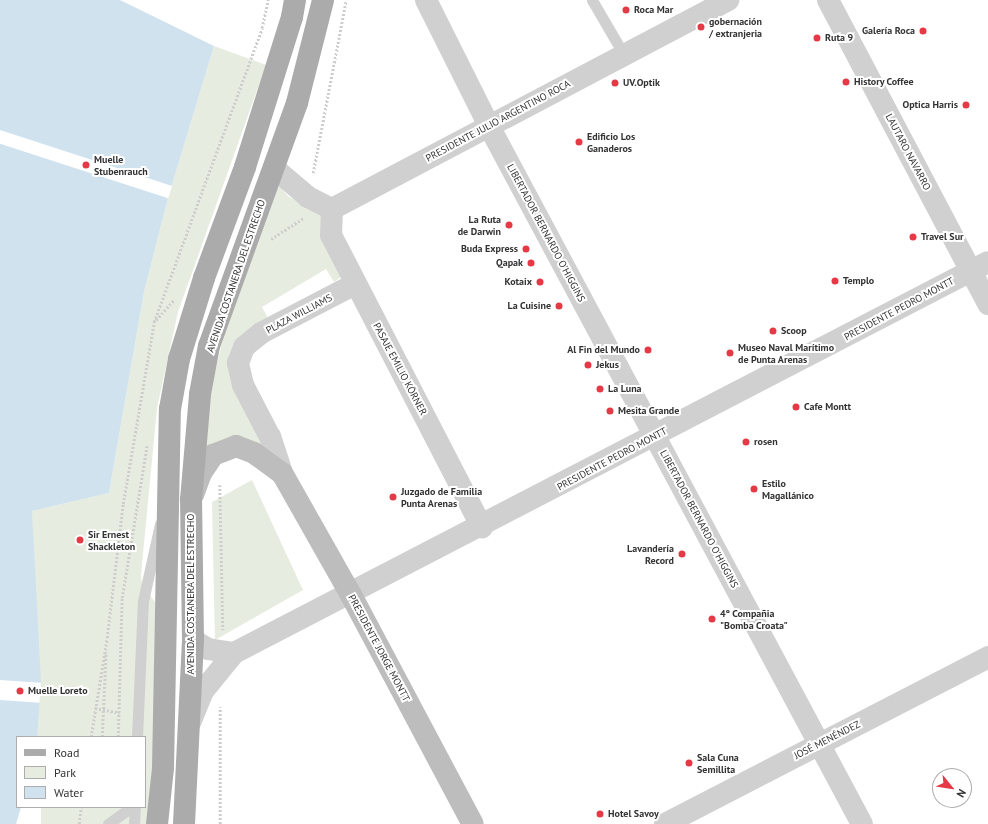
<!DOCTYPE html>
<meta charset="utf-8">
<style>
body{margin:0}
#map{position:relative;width:988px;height:824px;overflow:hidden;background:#fff;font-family:"PT Sans",sans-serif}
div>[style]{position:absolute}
.green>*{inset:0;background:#e6ecdf}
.water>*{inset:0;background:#cfe2ee}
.pier>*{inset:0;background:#fff;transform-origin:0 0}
.path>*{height:2.5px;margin-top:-1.25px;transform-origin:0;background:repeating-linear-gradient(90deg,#cdcdcd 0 2px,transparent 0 4px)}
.service>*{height:11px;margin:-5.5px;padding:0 5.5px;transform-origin:5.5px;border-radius:5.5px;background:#d0d0d0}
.minor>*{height:22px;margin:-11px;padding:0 11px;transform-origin:11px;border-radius:11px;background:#d0d0d0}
.tertiary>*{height:22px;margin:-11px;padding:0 11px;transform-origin:11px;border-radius:11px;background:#d0d0d0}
.secondary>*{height:22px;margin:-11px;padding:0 11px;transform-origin:11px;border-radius:11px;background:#bdbdbd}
.primary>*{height:22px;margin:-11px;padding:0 11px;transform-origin:11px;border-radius:11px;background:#ababab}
.dots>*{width:11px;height:11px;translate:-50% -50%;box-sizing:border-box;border:2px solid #fff;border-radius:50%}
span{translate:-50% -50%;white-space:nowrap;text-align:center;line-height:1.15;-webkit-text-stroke:4px #fff;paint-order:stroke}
.poi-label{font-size:10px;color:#333;font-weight:700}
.left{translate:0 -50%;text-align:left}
.right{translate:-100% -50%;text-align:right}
.street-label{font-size:10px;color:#333}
.legend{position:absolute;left:16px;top:736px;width:130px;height:72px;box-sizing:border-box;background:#fff;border:1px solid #adadad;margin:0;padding:5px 7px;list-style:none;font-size:12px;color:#333}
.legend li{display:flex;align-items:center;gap:8px;height:20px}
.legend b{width:20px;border:1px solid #adadad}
.north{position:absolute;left:932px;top:768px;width:40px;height:40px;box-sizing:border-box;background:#fff;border:1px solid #adadad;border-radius:50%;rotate:120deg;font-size:11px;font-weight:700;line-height:16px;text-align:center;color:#333}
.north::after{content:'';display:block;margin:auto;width:14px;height:18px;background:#e63946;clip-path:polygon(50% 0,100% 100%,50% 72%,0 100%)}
</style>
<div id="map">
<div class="green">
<i style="clip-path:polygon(214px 46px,266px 65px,178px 312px,157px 408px,141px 575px,142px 585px,155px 602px,154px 746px,147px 824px,41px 824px,41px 807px,145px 807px,145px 737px,37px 737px,32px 511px,109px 493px,144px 292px,168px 198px)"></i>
<i style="clip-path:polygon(280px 187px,288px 196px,304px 206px,325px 212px,342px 273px,340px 278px,334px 282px,326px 269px,262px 307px,269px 320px,240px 343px,272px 455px,200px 459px,208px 402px,224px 334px,276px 188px)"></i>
<i style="clip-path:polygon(252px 480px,303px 590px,215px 640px,212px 502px)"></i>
</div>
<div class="water">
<i style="clip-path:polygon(0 0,120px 0,214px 46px,168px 198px,144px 292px,109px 493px,32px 511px,41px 683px,37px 737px,17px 737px,17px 807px,21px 807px,16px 824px,0 824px)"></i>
</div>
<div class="pier">
<i style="left:0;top:130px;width:181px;height:13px;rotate:18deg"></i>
<i style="left:0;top:680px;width:41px;height:20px;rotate:4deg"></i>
</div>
<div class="path">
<i style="left:313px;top:173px;width:176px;rotate:-79.2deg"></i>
<i style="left:271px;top:239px;width:40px;rotate:-32.9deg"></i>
<i style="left:156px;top:320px;width:27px;rotate:-48deg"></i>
<i style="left:220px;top:485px;width:145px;rotate:88.8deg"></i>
<i style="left:95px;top:708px;width:25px;rotate:11deg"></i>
<i style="left:91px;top:737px;width:100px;rotate:-80.8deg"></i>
<i style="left:107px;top:638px;width:135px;rotate:-83.2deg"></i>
<i style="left:123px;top:504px;width:185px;rotate:-80.3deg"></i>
<i style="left:154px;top:322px;width:313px;rotate:-69.8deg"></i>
<i style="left:262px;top:28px;width:29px;rotate:-78deg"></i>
<i style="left:102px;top:737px;width:85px;rotate:-87.3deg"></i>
<i style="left:118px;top:737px;width:139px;rotate:-88.4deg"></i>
<i style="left:122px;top:598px;width:154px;rotate:-80.7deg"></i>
<i style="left:79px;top:824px;width:17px;rotate:-83deg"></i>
<i style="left:220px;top:824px;width:117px;rotate:-90deg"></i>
</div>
<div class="service">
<i style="left:592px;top:0;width:64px;rotate:59.8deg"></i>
<i style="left:137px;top:737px;width:136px;rotate:-87.5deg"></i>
<i style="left:143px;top:601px;width:79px;rotate:-77.6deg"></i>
<i style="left:108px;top:824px;width:29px;rotate:-36deg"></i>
<i style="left:134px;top:824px;width:17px;rotate:-87deg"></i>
</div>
<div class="minor">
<i style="left:426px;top:0;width:141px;rotate:63.4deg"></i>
<i style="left:489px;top:126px;width:791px;rotate:61.88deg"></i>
<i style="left:828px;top:0;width:344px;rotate:62.2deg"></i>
<i style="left:332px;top:209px;width:26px;rotate:92deg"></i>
<i style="left:331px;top:235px;width:329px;rotate:62.7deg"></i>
<i style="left:282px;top:473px;width:38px;rotate:-108deg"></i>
<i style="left:270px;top:437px;width:59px;rotate:-117.4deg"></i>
<i style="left:243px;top:385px;width:23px;rotate:-103deg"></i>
<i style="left:238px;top:363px;width:17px;rotate:-69deg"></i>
<i style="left:244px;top:347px;width:22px;rotate:-39deg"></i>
<i style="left:261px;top:333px;width:106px;rotate:-27.5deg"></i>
<i style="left:665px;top:824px;width:364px;rotate:-27.3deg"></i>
</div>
<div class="tertiary">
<i style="left:274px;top:168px;width:45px;rotate:40.5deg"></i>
<i style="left:308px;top:197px;width:27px;rotate:27deg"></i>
<i style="left:332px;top:209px;width:448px;rotate:-27.8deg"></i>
<i style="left:193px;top:640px;width:17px;rotate:31deg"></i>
<i style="left:208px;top:649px;width:26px;rotate:9deg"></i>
<i style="left:190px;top:723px;width:35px;rotate:-68deg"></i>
<i style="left:203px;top:691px;width:49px;rotate:-50.8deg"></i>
<i style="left:234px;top:653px;width:849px;rotate:-27.41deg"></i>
</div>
<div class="secondary">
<i style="left:193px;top:495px;width:23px;rotate:-70deg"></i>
<i style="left:201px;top:473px;width:22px;rotate:-56deg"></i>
<i style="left:213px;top:455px;width:25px;rotate:-21deg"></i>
<i style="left:236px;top:446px;width:19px;rotate:21deg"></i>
<i style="left:254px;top:453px;width:34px;rotate:36deg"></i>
<i style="left:282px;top:473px;width:140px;rotate:60.5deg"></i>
<i style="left:351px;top:595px;width:259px;rotate:62deg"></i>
</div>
<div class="primary">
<i style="left:157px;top:824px;width:56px;rotate:-83.9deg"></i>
<i style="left:163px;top:768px;width:359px;rotate:-88.9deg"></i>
<i style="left:170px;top:409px;width:51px;rotate:-79.8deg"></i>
<i style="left:179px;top:359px;width:85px;rotate:-72.8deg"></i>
<i style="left:204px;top:278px;width:118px;rotate:-69.7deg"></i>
<i style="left:245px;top:167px;width:157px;rotate:-72.6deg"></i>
<i style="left:292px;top:17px;width:17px;rotate:-80deg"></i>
<i style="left:184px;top:824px;width:184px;rotate:-87.2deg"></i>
<i style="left:193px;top:640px;width:140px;rotate:-90.8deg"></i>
<i style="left:191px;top:500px;width:106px;rotate:-85.1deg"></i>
<i style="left:200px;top:394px;width:49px;rotate:-79.4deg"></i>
<i style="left:209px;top:346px;width:258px;rotate:-70.1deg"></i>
<i style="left:297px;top:103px;width:106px;rotate:-75.8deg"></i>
</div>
<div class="dots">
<i style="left:626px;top:10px;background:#e63946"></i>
<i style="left:701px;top:27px;background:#e63946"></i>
<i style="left:923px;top:31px;background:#e63946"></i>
<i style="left:817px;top:38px;background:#e63946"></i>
<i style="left:846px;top:82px;background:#e63946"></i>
<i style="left:615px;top:83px;background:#e63946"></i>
<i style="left:966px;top:105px;background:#e63946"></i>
<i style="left:579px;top:142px;background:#e63946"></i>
<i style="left:86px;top:165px;background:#e63946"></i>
<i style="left:509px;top:225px;background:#e63946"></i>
<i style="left:913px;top:237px;background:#e63946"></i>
<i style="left:526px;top:249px;background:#e63946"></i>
<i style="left:531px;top:263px;background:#e63946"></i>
<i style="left:835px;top:281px;background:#e63946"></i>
<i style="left:540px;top:282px;background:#e63946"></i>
<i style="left:559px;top:306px;background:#e63946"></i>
<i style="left:773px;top:331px;background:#e63946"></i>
<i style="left:648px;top:350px;background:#e63946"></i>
<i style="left:730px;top:353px;background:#e63946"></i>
<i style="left:588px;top:365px;background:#e63946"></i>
<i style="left:600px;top:389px;background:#e63946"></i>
<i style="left:796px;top:407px;background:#e63946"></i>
<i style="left:610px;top:411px;background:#e63946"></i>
<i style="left:746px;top:442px;background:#e63946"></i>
<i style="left:754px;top:489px;background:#e63946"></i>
<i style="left:393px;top:497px;background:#e63946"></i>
<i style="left:80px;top:540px;background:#e63946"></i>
<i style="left:682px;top:554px;background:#e63946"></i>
<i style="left:712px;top:619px;background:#e63946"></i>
<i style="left:20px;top:691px;background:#e63946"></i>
<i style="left:689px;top:763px;background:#e63946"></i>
<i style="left:600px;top:814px;background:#e63946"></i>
</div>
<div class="poi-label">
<span class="left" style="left:634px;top:10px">Roca Mar</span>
<span class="left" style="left:709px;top:27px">gobernación<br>/ extranjeria</span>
<span class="right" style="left:915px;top:31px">Galería Roca</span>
<span class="left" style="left:825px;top:38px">Ruta 9</span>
<span class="left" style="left:854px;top:82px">History Coffee</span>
<span class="left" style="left:623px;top:83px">UV.Optik</span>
<span class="right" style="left:958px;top:105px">Optica Harris</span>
<span class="left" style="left:587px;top:142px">Edificio Los<br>Ganaderos</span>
<span class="left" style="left:94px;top:165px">Muelle<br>Stubenrauch</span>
<span class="right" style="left:501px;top:225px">La Ruta<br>de Darwin</span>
<span class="left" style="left:921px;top:237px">Travel Sur</span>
<span class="right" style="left:518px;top:249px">Buda Express</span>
<span class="right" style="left:523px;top:263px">Qapak</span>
<span class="left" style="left:843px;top:281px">Templo</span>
<span class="right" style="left:532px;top:282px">Kotaix</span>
<span class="right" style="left:551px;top:306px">La Cuisine</span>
<span class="left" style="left:781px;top:331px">Scoop</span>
<span class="left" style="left:738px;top:353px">Museo Naval Marítimo<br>de Punta Arenas</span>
<span class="right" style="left:640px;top:350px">Al Fin del Mundo</span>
<span class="left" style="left:596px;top:365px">Jekus</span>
<span class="left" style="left:608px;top:389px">La Luna</span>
<span class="left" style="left:804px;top:407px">Cafe Montt</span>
<span class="left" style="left:618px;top:411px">Mesita Grande</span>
<span class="left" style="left:754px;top:442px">rosen</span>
<span class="left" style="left:762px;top:489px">Estilo<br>Magallánico</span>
<span class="left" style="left:401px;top:497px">Juzgado de Familia<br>Punta Arenas</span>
<span class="left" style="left:88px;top:540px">Sir Ernest<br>Shackleton</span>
<span class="right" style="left:674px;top:554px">Lavandería<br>Record</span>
<span class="left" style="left:720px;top:619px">4º Compañia<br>"Bomba Croata"</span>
<span class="left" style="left:28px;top:691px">Muelle Loreto</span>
<span class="left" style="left:697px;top:763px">Sala Cuna<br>Semillita</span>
<span class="left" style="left:608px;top:814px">Hotel Savoy</span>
</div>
<div class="street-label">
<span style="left:498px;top:121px;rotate:-28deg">PRESIDENTE JULIO ARGENTINO ROCA</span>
<span style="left:908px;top:152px;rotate:62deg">LAUTARO NAVARRO</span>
<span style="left:546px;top:233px;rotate:62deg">LIBERTADOR BERNARDO O'HIGGINS</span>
<span style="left:236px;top:276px;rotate:-71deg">AVENIDA COSTANERA DEL ESTRECHO</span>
<span style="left:899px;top:309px;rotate:-28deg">PRESIDENTE PEDRO MONTT</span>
<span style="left:299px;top:314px;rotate:-28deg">PLAZA WILLIAMS</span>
<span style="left:400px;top:369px;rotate:62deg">PASAJE EMILIO KÖRNER</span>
<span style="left:612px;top:459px;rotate:-28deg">PRESIDENTE PEDRO MONTT</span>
<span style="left:699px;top:519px;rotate:62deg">LIBERTADOR BERNARDO O'HIGGINS</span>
<span style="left:191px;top:594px;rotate:-90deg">AVENIDA COSTANERA DEL ESTRECHO</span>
<span style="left:379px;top:648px;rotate:62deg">PRESIDENTE JORGE MONTT</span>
<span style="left:827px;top:740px;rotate:-27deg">JOSÉ MENÉNDEZ</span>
</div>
<ul class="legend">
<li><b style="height:5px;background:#ababab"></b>Road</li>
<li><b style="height:11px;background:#e6ecdf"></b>Park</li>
<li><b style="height:11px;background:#cfe2ee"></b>Water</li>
</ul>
<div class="north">N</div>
</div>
